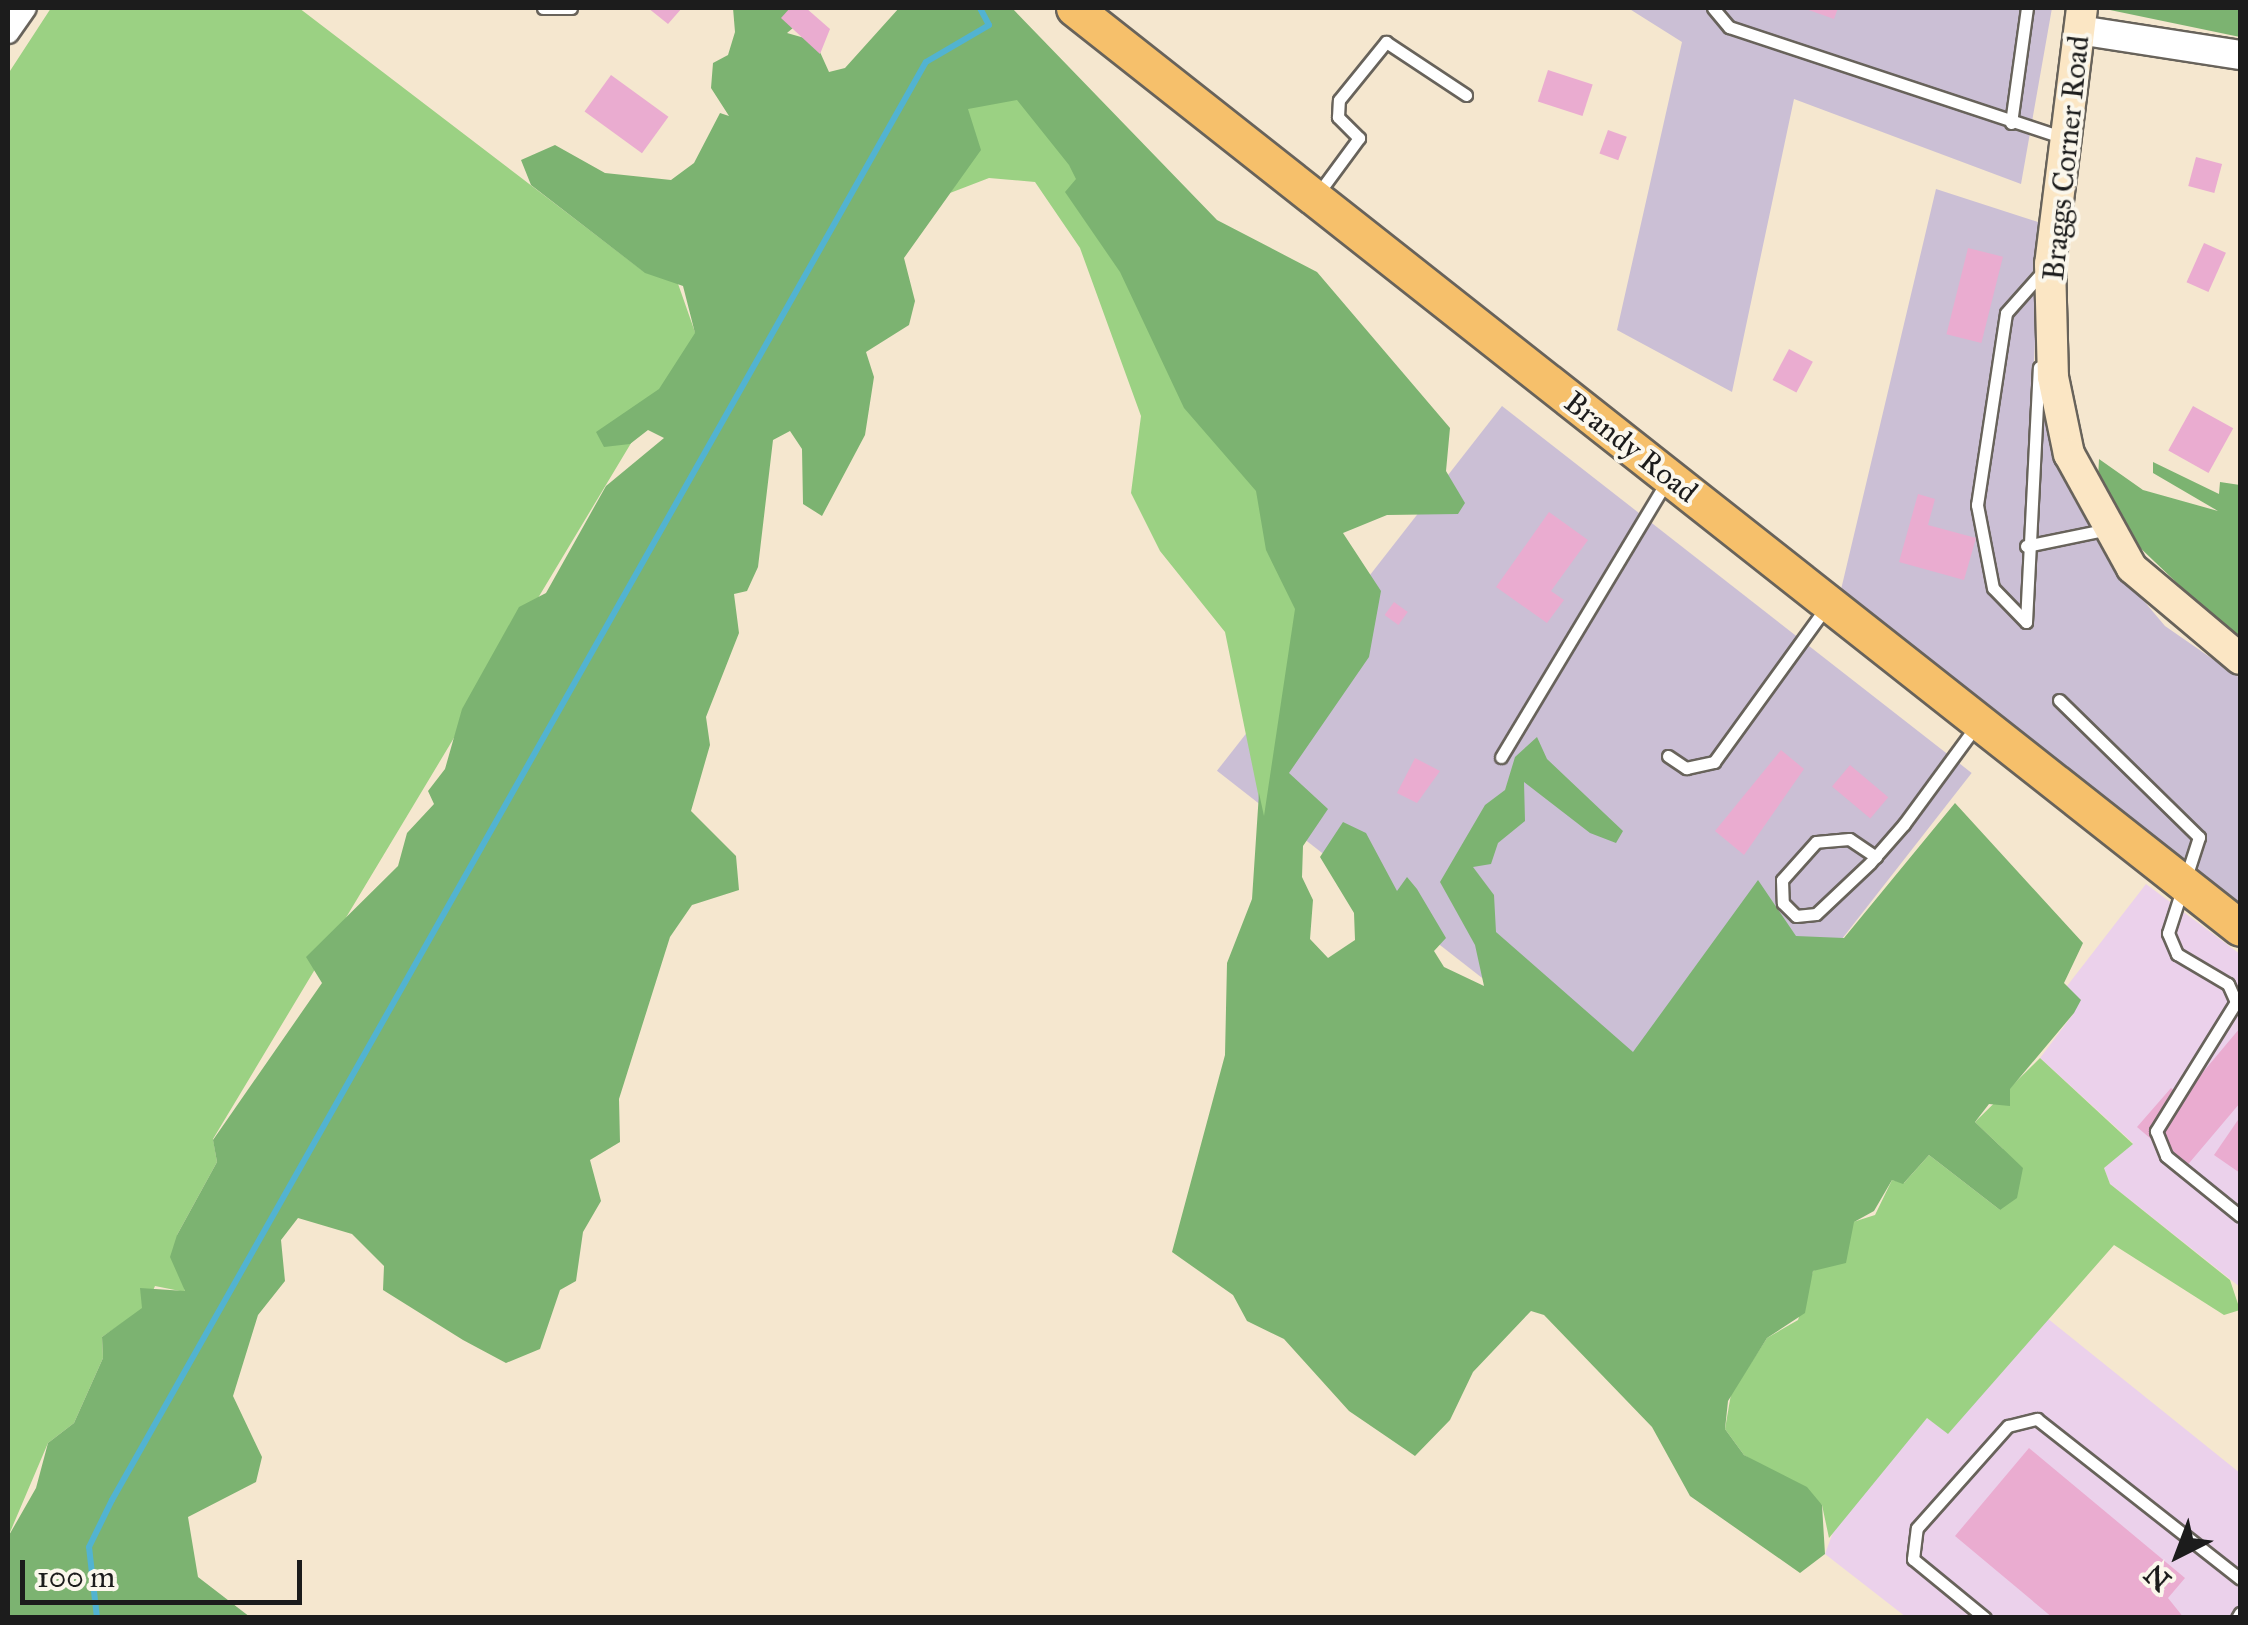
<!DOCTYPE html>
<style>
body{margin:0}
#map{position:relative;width:2248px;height:1625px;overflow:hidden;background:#f5e7cf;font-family:"IM FELL Great Primer",serif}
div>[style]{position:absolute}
.built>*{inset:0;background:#ebd1eb}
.industrial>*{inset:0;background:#cbbfd5;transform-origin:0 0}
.green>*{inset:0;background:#9bd183}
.forest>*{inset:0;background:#7cb371}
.stream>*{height:6px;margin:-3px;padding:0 3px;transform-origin:3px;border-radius:3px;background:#52b3d1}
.building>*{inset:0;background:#eaacd0;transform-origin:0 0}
.roads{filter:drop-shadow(2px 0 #68635b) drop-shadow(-2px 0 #68635b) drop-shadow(0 2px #68635b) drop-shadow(0 -2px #68635b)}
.service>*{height:11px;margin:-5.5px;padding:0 5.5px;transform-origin:5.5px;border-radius:5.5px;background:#fff}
.minor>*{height:22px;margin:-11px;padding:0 11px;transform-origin:11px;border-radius:11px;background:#fff}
.tertiary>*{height:28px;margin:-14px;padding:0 14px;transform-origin:14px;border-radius:14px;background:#fff}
.secondary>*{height:30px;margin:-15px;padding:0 15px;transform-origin:15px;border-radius:15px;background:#fbe6c4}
.primary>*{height:35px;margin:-17.5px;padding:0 17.5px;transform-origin:17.5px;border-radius:17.5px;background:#f6c06b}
span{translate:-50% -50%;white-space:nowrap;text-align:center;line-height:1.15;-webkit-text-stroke:8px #fbf7ec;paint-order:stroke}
.street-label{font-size:30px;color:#1c1c1c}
.frame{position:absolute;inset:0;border:10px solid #1c1c1c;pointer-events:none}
.north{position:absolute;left:2128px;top:1505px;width:100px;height:100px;-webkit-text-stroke:8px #fbf7ec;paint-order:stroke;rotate:222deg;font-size:28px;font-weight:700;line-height:40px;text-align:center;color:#1c1c1c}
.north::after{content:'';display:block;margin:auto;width:35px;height:45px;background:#1c1c1c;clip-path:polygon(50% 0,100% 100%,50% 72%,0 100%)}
.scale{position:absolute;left:20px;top:1560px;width:282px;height:45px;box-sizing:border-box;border:5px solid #1c1c1c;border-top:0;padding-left:12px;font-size:30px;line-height:35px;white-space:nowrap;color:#1c1c1c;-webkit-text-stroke:8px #fbf7ec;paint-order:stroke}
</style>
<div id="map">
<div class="built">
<i style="clip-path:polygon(2146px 884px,2240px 954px,2240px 1287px,2110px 1184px,2104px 1168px,2133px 1143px,2040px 1058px,2074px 1013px,2067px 986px)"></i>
<i style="clip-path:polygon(2047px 1318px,2240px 1473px,2240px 1617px,1906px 1617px,1825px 1554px,1839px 1516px,1927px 1418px,1948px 1433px)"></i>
</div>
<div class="industrial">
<i style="clip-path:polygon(1628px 8px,2052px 8px,2021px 184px,1794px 99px,1732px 392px,1617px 330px,1682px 42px)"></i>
<i style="clip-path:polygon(1936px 189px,2041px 223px,2034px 362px,2074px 499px,2111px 562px,2165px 626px,2240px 678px,2240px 906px,1839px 598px)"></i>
<i style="left:1502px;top:406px;width:596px;height:463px;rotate:38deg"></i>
</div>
<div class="green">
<i style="clip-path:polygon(51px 8px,299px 8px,643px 271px,676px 278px,696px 335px,213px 1139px,217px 1162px,177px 1235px,185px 1292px,155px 1286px,146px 1307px,102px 1337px,103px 1358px,74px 1423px,48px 1443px,8px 1537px,8px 74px)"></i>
<i style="clip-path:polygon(1017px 94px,1053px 130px,1257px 488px,1301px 610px,1264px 823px,1225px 632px,1160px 551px,1131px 493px,1141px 416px,1080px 248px,1035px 182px,989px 178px,950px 193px,974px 156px,961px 113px,985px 96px)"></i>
<i style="clip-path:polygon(2040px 1058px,2133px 1144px,2104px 1168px,2110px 1184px,2230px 1280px,2240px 1310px,2224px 1315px,2114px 1245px,1948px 1434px,1927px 1418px,1829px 1538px,1822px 1505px,1744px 1455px,1725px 1429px,1731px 1394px,1767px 1338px,1798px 1320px,1813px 1271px,1829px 1264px,1853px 1222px,1875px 1215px,1892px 1180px,1904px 1183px,1929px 1155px,2000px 1210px,2003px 1149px,1975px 1122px)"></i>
</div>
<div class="forest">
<i style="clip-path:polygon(733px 8px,798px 8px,800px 22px,787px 33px,815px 41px,829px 72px,845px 68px,899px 8px,1012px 8px,1217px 220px,1317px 272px,1450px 428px,1446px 471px,1465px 503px,1458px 514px,1387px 515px,1343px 533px,1381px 591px,1369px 657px,1289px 773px,1328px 809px,1303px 846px,1302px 877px,1313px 900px,1310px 939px,1328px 958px,1355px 940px,1354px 913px,1320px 857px,1343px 822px,1366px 833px,1397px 891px,1407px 877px,1417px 889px,1446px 938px,1434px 951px,1444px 967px,1484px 986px,1475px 945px,1440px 882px,1485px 805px,1505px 790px,1515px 757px,1537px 737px,1547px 759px,1623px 831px,1616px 843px,1590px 833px,1524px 782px,1525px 821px,1498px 843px,1491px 864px,1473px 867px,1494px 895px,1496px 932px,1633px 1052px,1758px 880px,1796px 936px,1844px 938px,1955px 803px,2083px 943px,2064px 983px,2081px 1000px,2074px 1013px,2010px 1089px,2010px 1106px,1989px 1104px,1975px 1122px,2023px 1168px,2017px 1198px,2000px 1210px,1929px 1155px,1903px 1184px,1892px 1180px,1874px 1211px,1854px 1222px,1846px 1263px,1813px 1271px,1805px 1313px,1767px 1338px,1728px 1401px,1725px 1429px,1744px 1455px,1807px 1487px,1822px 1505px,1825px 1554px,1800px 1573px,1690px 1496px,1652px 1427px,1544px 1315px,1531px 1311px,1473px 1372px,1450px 1420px,1415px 1456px,1349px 1411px,1284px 1339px,1247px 1321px,1233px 1295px,1172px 1252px,1225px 1055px,1227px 963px,1252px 899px,1259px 793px,1264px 816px,1295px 609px,1266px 550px,1256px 491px,1184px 408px,1120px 272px,1065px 192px,1076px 179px,1069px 165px,1017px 100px,968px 109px,981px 150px,904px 258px,915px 301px,909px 325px,866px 352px,874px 377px,865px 435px,822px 516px,803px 504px,802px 449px,790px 431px,773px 440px,758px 567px,747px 591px,734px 594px,739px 633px,706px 717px,710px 745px,691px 811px,736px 856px,739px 890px,692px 905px,670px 937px,619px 1099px,620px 1142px,590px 1160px,601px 1201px,583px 1232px,576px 1281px,560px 1290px,540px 1349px,506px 1363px,463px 1340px,383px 1290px,384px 1266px,352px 1234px,298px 1218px,281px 1240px,285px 1281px,258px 1315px,233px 1396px,262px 1457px,256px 1482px,188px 1517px,198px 1577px,250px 1617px,8px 1617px,8px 1537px,36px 1488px,48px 1443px,74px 1423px,103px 1358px,102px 1337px,142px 1308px,140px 1288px,185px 1291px,170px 1257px,177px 1235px,217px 1162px,213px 1140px,322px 983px,306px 957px,398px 866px,407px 833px,434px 804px,428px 791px,445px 769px,462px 709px,519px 607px,546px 593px,606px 486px,664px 438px,648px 430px,630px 444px,604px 447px,596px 432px,659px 389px,695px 333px,683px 286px,645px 273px,531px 185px,521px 160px,555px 145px,605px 173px,671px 180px,694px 163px,720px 113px,729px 116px,711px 88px,713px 63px,728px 55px,735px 32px)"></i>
<i style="clip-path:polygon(2108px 8px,2240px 8px,2240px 37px,2110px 10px)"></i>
<i style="clip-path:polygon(2099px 459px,2143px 490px,2218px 511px,2153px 473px,2153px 462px,2219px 494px,2220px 482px,2240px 485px,2240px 643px,2134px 542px,2098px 479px)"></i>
</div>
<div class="stream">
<i style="left:97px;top:1618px;width:71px;rotate:-96.4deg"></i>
<i style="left:89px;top:1547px;width:52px;rotate:-63.9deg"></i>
<i style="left:112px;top:1500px;width:1652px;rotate:-60.49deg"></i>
<i style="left:926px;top:62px;width:73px;rotate:-30.4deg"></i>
<i style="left:989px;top:25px;width:19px;rotate:-118deg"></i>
</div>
<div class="building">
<i style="clip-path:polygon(648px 8px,682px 8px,668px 24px)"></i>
<i style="clip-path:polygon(790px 8px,806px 8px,830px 29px,820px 54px,781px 18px)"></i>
<i style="clip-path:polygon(1803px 8px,1838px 8px,1834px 19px)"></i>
<i style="left:1548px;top:70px;width:47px;height:33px;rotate:18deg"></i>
<i style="left:611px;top:75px;width:71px;height:45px;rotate:36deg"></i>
<i style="left:1608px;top:130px;width:20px;height:25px;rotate:20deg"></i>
<i style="left:2196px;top:157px;width:27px;height:30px;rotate:15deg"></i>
<i style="left:2204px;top:243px;width:24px;height:43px;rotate:24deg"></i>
<i style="left:1968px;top:248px;width:36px;height:89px;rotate:14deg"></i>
<i style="left:1789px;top:349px;width:27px;height:35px;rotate:28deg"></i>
<i style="left:2193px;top:406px;width:46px;height:51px;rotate:29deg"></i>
<i style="clip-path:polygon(1918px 494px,1935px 499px,1928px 525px,1976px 538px,1964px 580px,1899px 562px)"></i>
<i style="clip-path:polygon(1549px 512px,1588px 540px,1551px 591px,1564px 600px,1547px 623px,1496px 587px)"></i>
<i style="left:1394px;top:602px;width:17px;height:16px;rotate:36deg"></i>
<i style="clip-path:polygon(1781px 750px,1804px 769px,1744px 855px,1715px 831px)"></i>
<i style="clip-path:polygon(1415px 758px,1440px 771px,1417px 803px,1397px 793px)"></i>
<i style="left:1850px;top:765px;width:50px;height:28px;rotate:40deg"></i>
<i style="clip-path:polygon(2240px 1028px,2240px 1103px,2185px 1168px,2137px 1127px,2171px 1088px,2182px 1097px)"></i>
<i style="clip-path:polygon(2240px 1117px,2240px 1173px,2214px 1155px)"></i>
<i style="clip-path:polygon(2029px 1448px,2185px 1578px,2168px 1598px,2184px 1618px,2053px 1618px,1955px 1536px)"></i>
</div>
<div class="roads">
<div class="service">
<i style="left:543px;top:8px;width:28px"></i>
<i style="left:1713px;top:8px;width:25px;rotate:50deg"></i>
<i style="left:1729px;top:27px;width:354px;rotate:18.3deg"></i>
<i style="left:2011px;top:123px;width:116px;rotate:-82.1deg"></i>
<i style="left:1317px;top:195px;width:71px;rotate:-53.6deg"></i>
<i style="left:1359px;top:138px;width:30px;rotate:-135deg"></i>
<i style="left:1338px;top:117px;width:17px;rotate:-87deg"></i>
<i style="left:1339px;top:100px;width:75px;rotate:-51deg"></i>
<i style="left:1386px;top:42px;width:96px;rotate:33.5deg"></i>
<i style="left:2026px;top:546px;width:80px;rotate:-11.6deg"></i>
<i style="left:2026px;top:622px;width:47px;rotate:-134.1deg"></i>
<i style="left:1993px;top:588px;width:85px;rotate:-100.9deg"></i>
<i style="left:1977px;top:505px;width:194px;rotate:-81.4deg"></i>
<i style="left:2006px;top:313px;width:57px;rotate:-48.5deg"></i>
<i style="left:2026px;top:622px;width:255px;rotate:-87.1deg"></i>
<i style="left:2059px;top:700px;width:196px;rotate:44.4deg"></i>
<i style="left:2199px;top:837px;width:101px;rotate:107.9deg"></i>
<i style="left:2168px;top:933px;width:23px;rotate:67deg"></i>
<i style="left:2177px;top:954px;width:59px;rotate:30.5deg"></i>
<i style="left:2228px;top:984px;width:20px;rotate:66deg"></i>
<i style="left:2236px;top:1002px;width:152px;rotate:121.8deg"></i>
<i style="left:2156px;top:1131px;width:27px;rotate:68deg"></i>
<i style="left:2166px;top:1156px;width:95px;rotate:39deg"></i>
<i style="left:1668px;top:756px;width:22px;rotate:34deg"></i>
<i style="left:1686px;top:768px;width:29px;rotate:-12deg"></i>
<i style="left:1714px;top:762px;width:191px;rotate:-54.1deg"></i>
<i style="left:1501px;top:757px;width:322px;rotate:-59deg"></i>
<i style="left:1876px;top:857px;width:32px;rotate:-146deg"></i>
<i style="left:1849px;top:839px;width:33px;rotate:175deg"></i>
<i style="left:1816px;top:842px;width:51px;rotate:131.8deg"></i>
<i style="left:1782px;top:880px;width:23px;rotate:88deg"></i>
<i style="left:1783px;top:903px;width:18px;rotate:45deg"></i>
<i style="left:1796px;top:916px;width:20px;rotate:-6deg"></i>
<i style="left:1816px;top:914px;width:74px;rotate:-43.4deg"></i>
<i style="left:1870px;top:863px;width:52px;rotate:-48.9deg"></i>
<i style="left:1904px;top:824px;width:122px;rotate:-53.7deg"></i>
<i style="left:1985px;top:1618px;width:93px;rotate:-140.7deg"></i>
<i style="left:1913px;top:1559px;width:31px;rotate:-83deg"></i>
<i style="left:1917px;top:1528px;width:137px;rotate:-48.3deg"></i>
<i style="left:2008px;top:1426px;width:30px;rotate:-14deg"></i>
<i style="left:2037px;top:1419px;width:258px;rotate:38.2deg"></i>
<i style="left:2237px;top:1618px;width:6px;rotate:-59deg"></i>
</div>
<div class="minor">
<i style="left:8px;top:32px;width:29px;rotate:-55deg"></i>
</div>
<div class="tertiary">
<i style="left:2079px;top:30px;width:163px;rotate:8.8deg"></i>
</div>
<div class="secondary">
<i style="left:2082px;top:8px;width:258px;rotate:97.1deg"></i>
<i style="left:2050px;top:264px;width:113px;rotate:88.5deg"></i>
<i style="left:2053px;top:377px;width:79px;rotate:78.3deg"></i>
<i style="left:2069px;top:454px;width:130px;rotate:61.1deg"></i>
<i style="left:2132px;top:568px;width:141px;rotate:40.1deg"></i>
</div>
<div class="primary">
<i style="left:1074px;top:8px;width:1485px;rotate:38.27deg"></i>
</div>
</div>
<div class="street-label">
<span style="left:2066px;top:158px;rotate:-84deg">Braggs Corner Road</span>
<span style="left:1631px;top:447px;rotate:38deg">Brandy Road</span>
</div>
<div class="frame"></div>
<div class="north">N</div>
<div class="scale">100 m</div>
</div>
